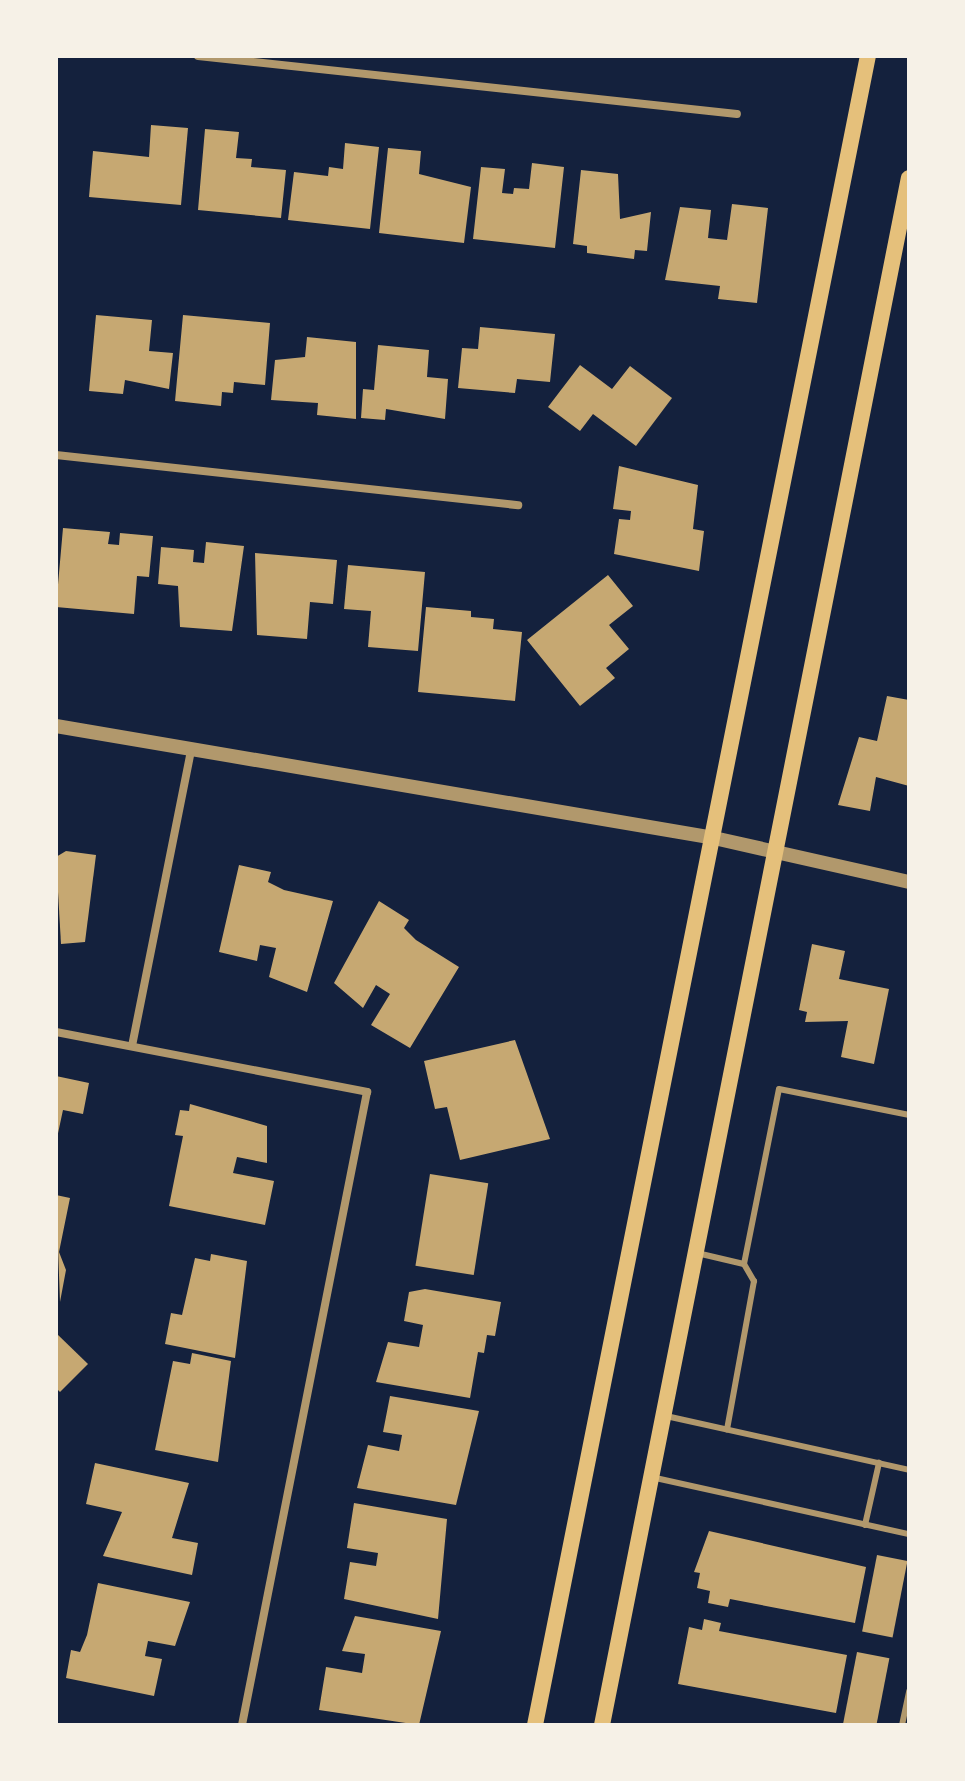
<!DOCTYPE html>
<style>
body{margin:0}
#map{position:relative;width:965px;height:1781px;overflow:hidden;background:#14213d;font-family:Roboto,sans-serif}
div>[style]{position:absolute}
.building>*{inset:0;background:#c6a872;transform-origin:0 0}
.service>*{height:6px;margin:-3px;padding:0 3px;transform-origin:3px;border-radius:3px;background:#b1986c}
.minor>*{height:8px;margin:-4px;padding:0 4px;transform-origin:4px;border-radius:4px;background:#b1986c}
.tertiary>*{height:14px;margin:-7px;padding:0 7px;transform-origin:7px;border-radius:7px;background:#b1986c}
.secondary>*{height:16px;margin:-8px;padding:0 8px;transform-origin:8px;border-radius:8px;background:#e5c07b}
span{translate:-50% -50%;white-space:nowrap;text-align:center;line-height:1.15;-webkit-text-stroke:7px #f6f1e7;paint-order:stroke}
.frame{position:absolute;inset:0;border:58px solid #f6f1e7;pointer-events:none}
</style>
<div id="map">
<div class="building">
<i style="clip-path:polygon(151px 125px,188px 128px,181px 205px,89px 197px,93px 151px,149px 157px)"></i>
<i style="clip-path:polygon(205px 129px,239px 132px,236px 158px,252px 159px,251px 167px,286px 170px,281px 218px,198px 210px)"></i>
<i style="clip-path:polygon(345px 143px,379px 147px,370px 229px,288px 220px,294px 172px,328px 176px,329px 167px,343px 169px)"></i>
<i style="clip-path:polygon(388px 148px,421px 151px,419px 174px,471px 187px,464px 243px,379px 233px)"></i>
<i style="clip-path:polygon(532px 163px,564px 167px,555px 248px,473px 239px,481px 167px,505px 169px,502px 193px,513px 194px,514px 188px,529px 189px)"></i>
<i style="clip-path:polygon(581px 170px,618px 174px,620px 219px,651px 212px,647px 251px,635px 250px,634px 259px,587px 253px,587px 246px,573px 244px)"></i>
<i style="clip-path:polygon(732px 204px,768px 208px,757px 303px,718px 299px,720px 286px,665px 280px,680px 207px,711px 210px,708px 238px,727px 240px)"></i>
<i style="clip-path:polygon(96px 315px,152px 320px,149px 351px,173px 353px,169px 389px,125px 380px,123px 394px,89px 391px)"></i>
<i style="clip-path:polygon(183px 315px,270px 323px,265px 385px,234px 382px,233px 393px,222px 392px,221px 406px,175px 401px)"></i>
<i style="clip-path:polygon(480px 327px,555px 334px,550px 382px,517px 379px,515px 393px,458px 388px,462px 348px,478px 349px)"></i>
<i style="clip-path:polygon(307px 337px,356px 342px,356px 419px,317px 415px,318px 403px,271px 400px,275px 360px,305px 357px)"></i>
<i style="clip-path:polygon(378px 345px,429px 350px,427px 377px,448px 379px,445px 419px,386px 409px,385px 420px,361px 418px,363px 389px,374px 390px)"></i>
<i style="clip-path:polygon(580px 365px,612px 389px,630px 366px,672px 398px,636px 446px,593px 414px,580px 431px,548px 407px)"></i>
<i style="clip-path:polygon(619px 466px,698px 485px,693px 529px,704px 531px,699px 571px,614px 554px,619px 519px,630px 520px,631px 511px,613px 509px)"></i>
<i style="clip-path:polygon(63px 528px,110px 532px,108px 544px,119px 545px,120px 533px,153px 536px,149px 577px,137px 576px,134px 614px,56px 607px)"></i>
<i style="clip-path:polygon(206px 542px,244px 546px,232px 631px,180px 627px,178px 586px,158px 584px,161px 547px,194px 550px,193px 562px,204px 563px)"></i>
<i style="clip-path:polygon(255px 553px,337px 560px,333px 604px,310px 602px,307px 639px,257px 635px)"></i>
<i style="clip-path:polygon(348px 565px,425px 572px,418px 651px,368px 647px,371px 611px,344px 609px)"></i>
<i style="clip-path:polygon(608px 575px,633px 606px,609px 625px,629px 649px,606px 668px,615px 678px,580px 706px,527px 640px)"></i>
<i style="clip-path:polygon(426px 607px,471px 611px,471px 617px,494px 619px,493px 629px,522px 632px,515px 701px,418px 692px)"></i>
<i style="clip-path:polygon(887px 696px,909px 700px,909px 786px,876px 777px,870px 811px,838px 805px,859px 737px,877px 741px)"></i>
<i style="clip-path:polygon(66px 851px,96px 855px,85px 942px,61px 944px,56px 857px)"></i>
<i style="clip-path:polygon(239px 865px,271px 872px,268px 882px,284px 890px,333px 901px,307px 992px,269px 977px,276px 948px,260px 945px,257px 961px,219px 952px)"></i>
<i style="clip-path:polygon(379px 901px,409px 920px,404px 928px,416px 940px,459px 967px,410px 1048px,371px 1025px,390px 994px,376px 985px,363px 1008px,334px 983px)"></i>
<i style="clip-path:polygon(812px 944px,845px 951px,839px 979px,889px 989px,874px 1064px,841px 1057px,848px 1021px,805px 1022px,807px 1012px,799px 1010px)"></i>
<i style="clip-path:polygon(515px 1040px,550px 1139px,460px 1160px,447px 1107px,435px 1109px,424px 1061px)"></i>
<i style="clip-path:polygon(56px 1076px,89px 1083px,83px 1114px,63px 1110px,57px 1138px)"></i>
<i style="clip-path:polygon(190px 1104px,267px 1126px,267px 1163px,237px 1157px,233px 1173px,274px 1181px,265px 1225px,169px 1206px,183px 1136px,175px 1135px,180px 1110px,189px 1111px)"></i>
<i style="left:430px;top:1174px;width:59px;height:93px;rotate:9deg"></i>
<i style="clip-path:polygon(56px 1195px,70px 1198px,59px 1252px,66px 1270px,60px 1302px)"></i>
<i style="clip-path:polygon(211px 1254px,247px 1261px,235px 1358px,165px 1344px,171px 1313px,182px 1315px,195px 1258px,210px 1261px)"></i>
<i style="clip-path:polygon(425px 1289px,501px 1302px,495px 1336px,487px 1335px,484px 1353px,478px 1352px,470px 1398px,376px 1382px,388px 1342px,419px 1347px,423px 1325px,404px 1321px,409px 1292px)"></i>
<i style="clip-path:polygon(56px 1333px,88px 1364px,60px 1392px,56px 1388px)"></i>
<i style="clip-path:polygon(192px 1353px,231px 1361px,218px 1462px,155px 1450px,173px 1361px,190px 1364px)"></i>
<i style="clip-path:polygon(390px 1396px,479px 1411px,456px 1505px,357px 1488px,368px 1445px,399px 1451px,402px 1435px,383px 1432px)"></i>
<i style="clip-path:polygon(95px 1463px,189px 1483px,172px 1538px,198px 1543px,192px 1575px,103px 1556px,122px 1512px,86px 1504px)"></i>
<i style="clip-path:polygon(354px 1503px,447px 1519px,438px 1619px,344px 1599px,350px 1562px,376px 1566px,378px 1553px,347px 1548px)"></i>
<i style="clip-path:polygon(709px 1531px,866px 1567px,855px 1623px,730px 1599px,728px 1607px,708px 1603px,710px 1591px,697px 1588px,700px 1573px,694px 1572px)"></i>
<i style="left:877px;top:1555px;width:31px;height:78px;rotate:11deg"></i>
<i style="clip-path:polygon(98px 1583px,190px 1602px,175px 1646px,148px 1641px,145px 1656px,162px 1659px,154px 1696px,66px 1678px,71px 1650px,80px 1652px,87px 1635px)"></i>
<i style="clip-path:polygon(355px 1616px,441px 1631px,419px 1725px,319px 1710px,326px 1667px,362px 1673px,365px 1654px,342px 1651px)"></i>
<i style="clip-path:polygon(704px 1619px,721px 1623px,719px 1631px,847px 1655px,836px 1713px,678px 1684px,689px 1627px,702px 1630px)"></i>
<i style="left:857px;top:1652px;width:33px;height:74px;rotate:11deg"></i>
</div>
<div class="service">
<i style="left:697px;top:1253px;width:48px;rotate:13.2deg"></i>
<i style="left:744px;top:1264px;width:20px;rotate:60deg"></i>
<i style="left:754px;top:1281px;width:151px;rotate:100.3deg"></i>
<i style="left:744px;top:1264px;width:178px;rotate:-78.7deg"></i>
<i style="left:779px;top:1089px;width:133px;rotate:11.3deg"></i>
<i style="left:666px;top:1416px;width:249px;rotate:12.5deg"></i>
<i style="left:651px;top:1477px;width:264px;rotate:12.5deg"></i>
<i style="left:865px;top:1525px;width:64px;rotate:-77.3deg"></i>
<i style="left:902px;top:1725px;width:35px;rotate:-78deg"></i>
</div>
<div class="minor">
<i style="left:198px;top:56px;width:542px;rotate:6.14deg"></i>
<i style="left:56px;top:455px;width:465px;rotate:6.2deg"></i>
<i style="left:56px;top:1032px;width:317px;rotate:10.9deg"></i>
<i style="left:367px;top:1092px;width:645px;rotate:101.17deg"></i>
<i style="left:132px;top:1046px;width:300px;rotate:-78.7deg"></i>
</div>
<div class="tertiary">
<i style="left:56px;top:726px;width:667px;rotate:9.66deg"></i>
<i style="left:714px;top:838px;width:200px;rotate:12.7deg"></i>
</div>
<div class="secondary">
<i style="left:535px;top:1725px;width:1702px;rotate:-78.72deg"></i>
<i style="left:602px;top:1725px;width:1577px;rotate:-78.78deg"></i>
</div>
<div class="frame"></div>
</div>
